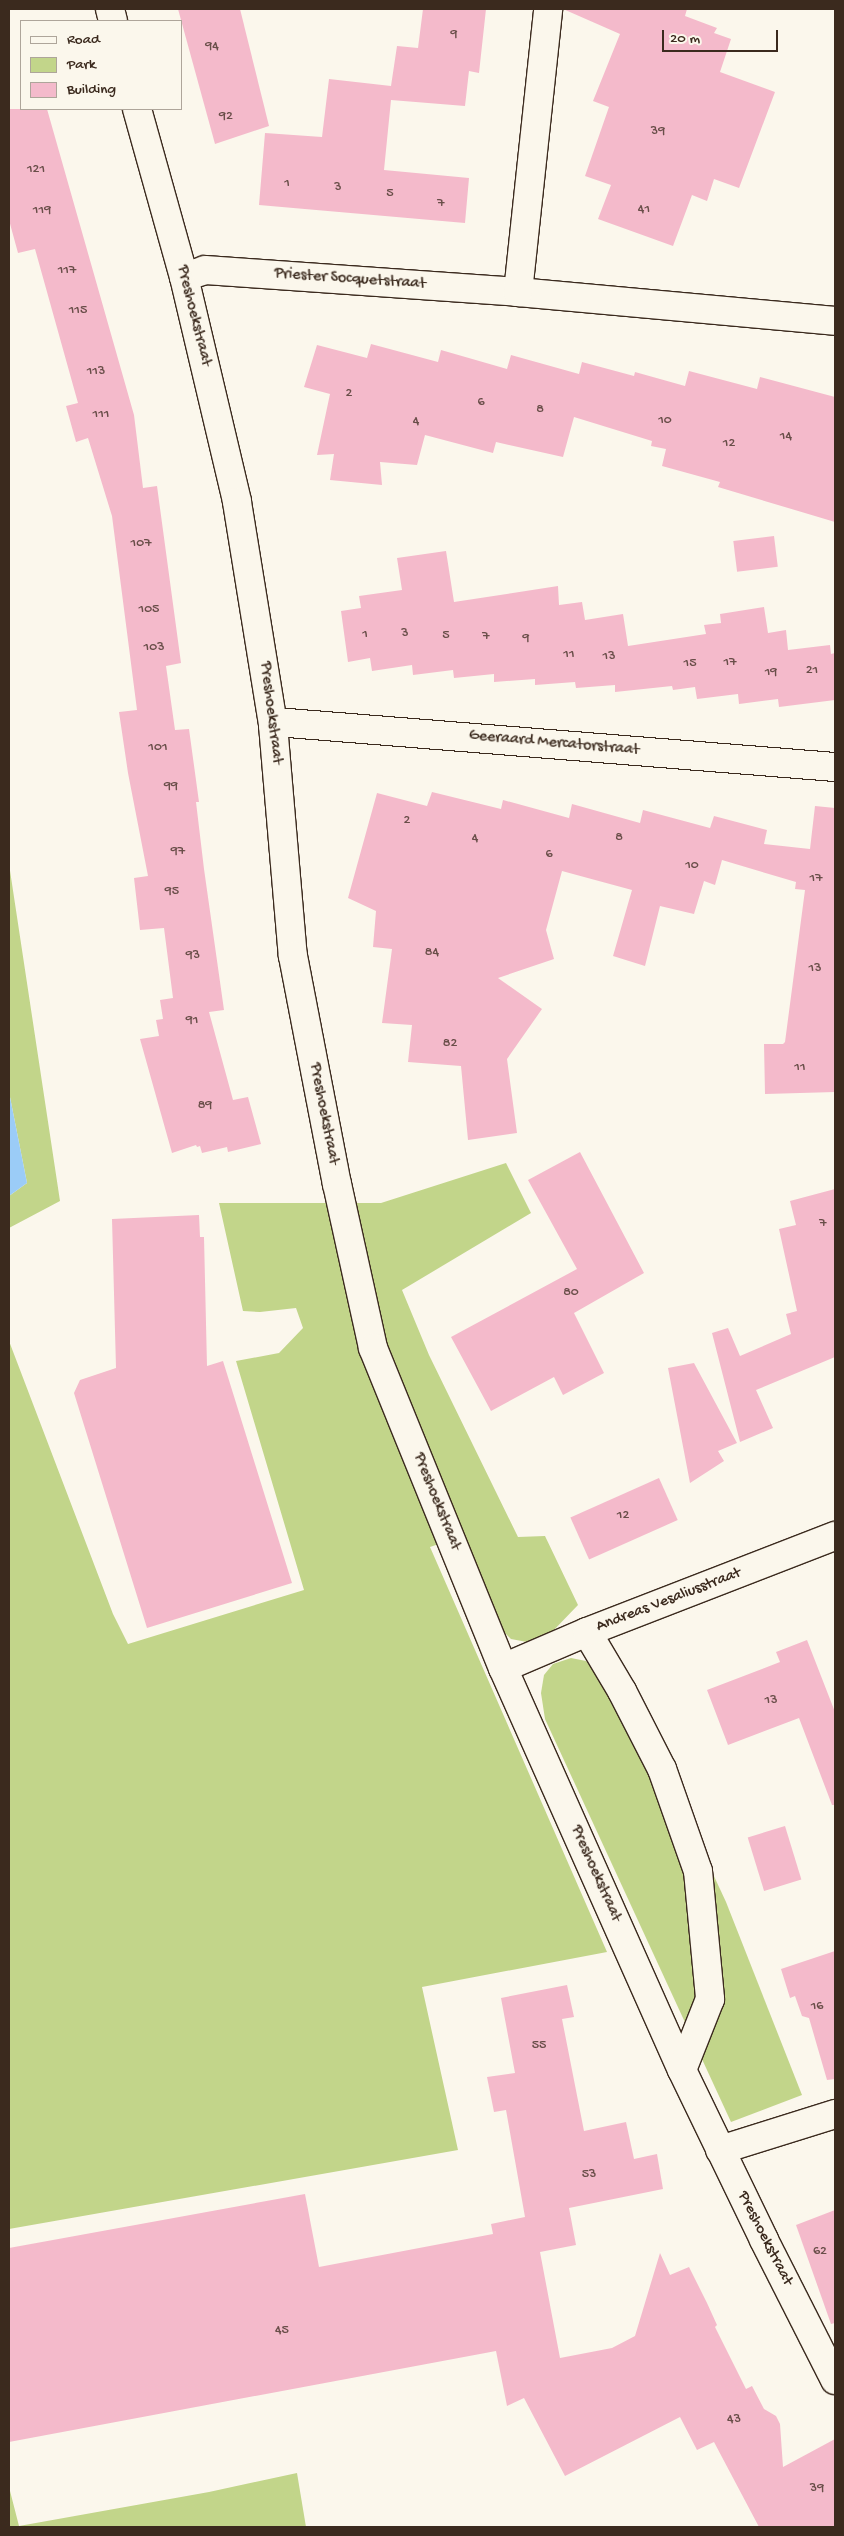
<!DOCTYPE html>
<style>
body{margin:0}
#map{position:relative;width:844px;height:2536px;overflow:hidden;background:#fbf7ec;font-family:"Gochi Hand",sans-serif}
div>[style]{position:absolute}
.green>*{inset:0;background:#c2d58a}
.water>*{inset:0;background:#9bccf7}
.building>*{inset:0;background:#f4bacb;transform-origin:0 0}
.roads{filter:drop-shadow(1px 0 #3b2a1e) drop-shadow(-1px 0 #3b2a1e) drop-shadow(0 1px #3b2a1e) drop-shadow(0 -1px #3b2a1e)}
.minor>*{height:28px;margin:-14px;padding:0 14px;transform-origin:14px;border-radius:14px;background:#fbf7ec}
span{translate:-50% -50%;white-space:nowrap;text-align:center;line-height:1.15;-webkit-text-stroke:4px #fbf7ec;paint-order:stroke}
.number-label{font-size:14px;color:#694e49}
.number-label span{-webkit-text-stroke-width:0}
.street-label{font-size:16px;color:#3b2a1e}
.frame{position:absolute;inset:0;border:10px solid #3b2a1e;pointer-events:none}
.legend{position:absolute;left:20px;top:20px;width:162px;height:90px;box-sizing:border-box;background:#fbf7ec;border:1px solid #aea59a;margin:0;padding:6px 9px;list-style:none;font-size:15px;color:#3b2a1e}
.legend li{display:flex;align-items:center;gap:10px;height:25px}
.legend b{width:25px;border:1px solid #aea59a}
.scale{position:absolute;left:662px;top:30px;width:116px;height:22px;box-sizing:border-box;border:2px solid #3b2a1e;border-top:0;padding-left:6px;font-size:15px;line-height:18px;white-space:nowrap;color:#3b2a1e;-webkit-text-stroke:4px #fbf7ec;paint-order:stroke}
</style>
<div id="map">
<div class="green">
<i style="clip-path:polygon(9px 864px,60px 1201px,9px 1228px,9px 1196px,27px 1183px,9px 1092px)"></i>
<i style="clip-path:polygon(506px 1163px,531px 1213px,402px 1290px,429px 1355px,518px 1537px,545px 1536px,578px 1605px,550px 1634px,527px 1642px,511px 1639px,499px 1627px,462px 1536px,430px 1547px,607px 1952px,422px 1987px,458px 2150px,9px 2229px,9px 1341px,113px 1614px,128px 1644px,304px 1590px,236px 1361px,279px 1353px,303px 1328px,296px 1308px,260px 1312px,243px 1311px,219px 1203px,381px 1203px)"></i>
<i style="clip-path:polygon(571px 1658px,586px 1661px,613px 1687px,679px 1801px,726px 1902px,802px 2095px,731px 2122px,545px 1719px,541px 1693px,544px 1675px,553px 1664px)"></i>
<i style="clip-path:polygon(297px 2473px,306px 2527px,9px 2527px,9px 2487px,19px 2526px,209px 2492px)"></i>
</div>
<div class="water">
<i style="clip-path:polygon(9px 1092px,27px 1183px,9px 1196px)"></i>
</div>
<div class="building">
<i style="clip-path:polygon(178px 9px,240px 9px,269px 126px,215px 144px)"></i>
<i style="clip-path:polygon(423px 9px,486px 9px,479px 73px,469px 71px,465px 106px,391px 100px,384px 170px,469px 178px,465px 223px,259px 205px,265px 133px,322px 137px,329px 79px,391px 86px,397px 46px,418px 48px)"></i>
<i style="clip-path:polygon(563px 9px,687px 9px,685px 16px,717px 28px,714px 33px,731px 39px,720px 72px,775px 92px,739px 188px,714px 179px,707px 201px,692px 195px,673px 246px,598px 219px,611px 185px,585px 176px,609px 107px,593px 101px,620px 34px)"></i>
<i style="clip-path:polygon(9px 109px,47px 109px,134px 415px,143px 488px,157px 486px,181px 663px,166px 666px,175px 730px,189px 729px,199px 802px,196px 802px,204px 869px,224px 1010px,209px 1012px,233px 1100px,248px 1097px,261px 1144px,228px 1152px,227px 1147px,202px 1153px,200px 1146px,197px 1147px,196px 1145px,172px 1153px,140px 1039px,159px 1036px,156px 1020px,163px 1019px,160px 1000px,173px 998px,164px 928px,140px 930px,134px 878px,148px 876px,128px 773px,119px 712px,137px 710px,112px 516px,88px 438px,76px 442px,66px 406px,78px 403px,35px 249px,18px 253px,9px 220px)"></i>
<i style="clip-path:polygon(371px 344px,438px 362px,441px 350px,507px 369px,511px 355px,579px 374px,582px 362px,634px 376px,635px 372px,685px 386px,689px 371px,757px 389px,760px 377px,835px 397px,835px 522px,718px 487px,720px 482px,662px 466px,666px 449px,651px 446px,652px 441px,574px 417px,563px 457px,496px 442px,493px 453px,425px 435px,417px 465px,380px 462px,382px 485px,330px 480px,334px 454px,317px 455px,330px 394px,304px 387px,317px 345px,367px 358px)"></i>
<i style="left:774px;top:536px;width:31px;height:41px;rotate:83deg"></i>
<i style="clip-path:polygon(446px 551px,454px 602px,558px 586px,559px 605px,582px 602px,585px 620px,623px 614px,628px 646px,706px 634px,704px 625px,721px 623px,720px 614px,764px 607px,768px 633px,786px 630px,788px 650px,830px 645px,831px 654px,835px 653px,835px 700px,779px 707px,778px 699px,739px 704px,738px 694px,697px 699px,695px 687px,673px 690px,672px 686px,615px 692px,615px 685px,576px 688px,575px 682px,535px 685px,535px 679px,494px 682px,494px 674px,454px 678px,453px 670px,413px 675px,412px 665px,372px 671px,370px 658px,348px 662px,341px 611px,361px 608px,359px 596px,402px 590px,397px 558px)"></i>
<i style="clip-path:polygon(432px 792px,501px 809px,503px 800px,569px 818px,572px 804px,640px 823px,643px 810px,710px 828px,714px 816px,767px 830px,764px 844px,810px 849px,815px 806px,835px 808px,835px 1092px,765px 1094px,764px 1044px,783px 1044px,785px 1042px,805px 890px,795px 889px,796px 882px,722px 860px,715px 885px,704px 881px,694px 914px,660px 906px,645px 966px,613px 956px,632px 890px,562px 871px,546px 930px,554px 959px,498px 978px,542px 1009px,507px 1059px,517px 1133px,468px 1140px,461px 1066px,408px 1062px,412px 1025px,382px 1023px,392px 949px,373px 947px,376px 911px,348px 898px,377px 793px,427px 806px)"></i>
<i style="clip-path:polygon(580px 1152px,644px 1273px,574px 1313px,604px 1373px,563px 1395px,554px 1377px,491px 1411px,451px 1337px,577px 1269px,528px 1180px)"></i>
<i style="clip-path:polygon(835px 1189px,835px 1357px,756px 1390px,773px 1428px,740px 1442px,712px 1333px,728px 1328px,740px 1356px,791px 1334px,786px 1314px,797px 1311px,779px 1229px,796px 1225px,790px 1201px)"></i>
<i style="clip-path:polygon(199px 1215px,200px 1237px,204px 1237px,207px 1366px,223px 1361px,292px 1583px,147px 1628px,74px 1393px,80px 1380px,116px 1368px,112px 1219px)"></i>
<i style="clip-path:polygon(694px 1363px,737px 1443px,718px 1451px,724px 1461px,690px 1483px,668px 1368px)"></i>
<i style="left:659px;top:1478px;width:46px;height:97px;rotate:66deg"></i>
<i style="clip-path:polygon(807px 1640px,835px 1712px,835px 1805px,832px 1805px,799px 1718px,728px 1745px,707px 1690px,780px 1662px,776px 1652px)"></i>
<i style="left:785px;top:1826px;width:56px;height:39px;rotate:73deg"></i>
<i style="clip-path:polygon(835px 1951px,835px 2079px,827px 2080px,809px 2018px,802px 2016px,795px 1996px,790px 1998px,781px 1969px)"></i>
<i style="clip-path:polygon(567px 1985px,574px 2017px,562px 2019px,584px 2131px,626px 2122px,634px 2159px,657px 2154px,663px 2189px,569px 2208px,576px 2245px,540px 2252px,560px 2358px,612px 2348px,635px 2336px,660px 2253px,670px 2275px,689px 2267px,707px 2303px,717px 2325px,715px 2327px,746px 2389px,752px 2386px,764px 2409px,776px 2416px,780px 2424px,783px 2467px,835px 2439px,835px 2527px,759px 2527px,714px 2442px,697px 2450px,680px 2417px,565px 2476px,524px 2398px,507px 2406px,496px 2351px,9px 2442px,9px 2248px,305px 2194px,319px 2267px,493px 2234px,491px 2224px,525px 2217px,506px 2110px,494px 2112px,487px 2077px,515px 2073px,501px 1998px)"></i>
<i style="clip-path:polygon(835px 2210px,835px 2323px,831px 2324px,796px 2225px)"></i>
</div>
<div class="roads">
<div class="minor">
<i style="left:110px;top:9px;width:12px;rotate:76deg"></i>
<i style="left:137px;top:109px;width:174px;rotate:74.4deg"></i>
<i style="left:184px;top:277px;width:231px;rotate:76.7deg"></i>
<i style="left:237px;top:502px;width:226px;rotate:80.8deg"></i>
<i style="left:273px;top:725px;width:232px;rotate:85.1deg"></i>
<i style="left:293px;top:956px;width:232px;rotate:79.1deg"></i>
<i style="left:337px;top:1184px;width:168px;rotate:77.6deg"></i>
<i style="left:373px;top:1348px;width:345px;rotate:67.9deg"></i>
<i style="left:503px;top:1668px;width:440px;rotate:66deg"></i>
<i style="left:682px;top:2070px;width:189px;rotate:64.2deg"></i>
<i style="left:764px;top:2240px;width:157px;rotate:63.1deg"></i>
<i style="left:184px;top:277px;width:22px;rotate:-18deg"></i>
<i style="left:205px;top:270px;width:314px;rotate:4deg"></i>
<i style="left:518px;top:292px;width:318px;rotate:5.2deg"></i>
<i style="left:518px;top:292px;width:285px;rotate:-83.9deg"></i>
<i style="left:273px;top:725px;width:15px;rotate:-8deg"></i>
<i style="left:288px;top:723px;width:549px;rotate:4.6deg"></i>
<i style="left:587px;top:1632px;width:69px;rotate:59.3deg"></i>
<i style="left:622px;top:1691px;width:88px;rotate:62.9deg"></i>
<i style="left:662px;top:1769px;width:108px;rotate:70.6deg"></i>
<i style="left:698px;top:1871px;width:129px;rotate:84.6deg"></i>
<i style="left:710px;top:1999px;width:76px;rotate:111.5deg"></i>
<i style="left:503px;top:1668px;width:91px;rotate:-23.2deg"></i>
<i style="left:587px;top:1632px;width:266px;rotate:-21.2deg"></i>
<i style="left:720px;top:2150px;width:121px;rotate:-17.4deg"></i>
</div>
</div>
<div class="number-label">
<span style="left:454px;top:35px">9</span>
<span style="left:212px;top:47px">94</span>
<span style="left:226px;top:117px">92</span>
<span style="left:658px;top:132px">39</span>
<span style="left:36px;top:170px">121</span>
<span style="left:287px;top:184px">1</span>
<span style="left:338px;top:188px">3</span>
<span style="left:390px;top:194px">5</span>
<span style="left:441px;top:204px">7</span>
<span style="left:644px;top:210px">41</span>
<span style="left:42px;top:211px">119</span>
<span style="left:67px;top:271px">117</span>
<span style="left:78px;top:311px">115</span>
<span style="left:96px;top:372px">113</span>
<span style="left:349px;top:394px">2</span>
<span style="left:481px;top:403px">6</span>
<span style="left:540px;top:410px">8</span>
<span style="left:101px;top:415px">111</span>
<span style="left:665px;top:421px">10</span>
<span style="left:416px;top:422px">4</span>
<span style="left:786px;top:437px">14</span>
<span style="left:729px;top:444px">12</span>
<span style="left:141px;top:544px">107</span>
<span style="left:149px;top:610px">105</span>
<span style="left:405px;top:634px">3</span>
<span style="left:365px;top:635px">1</span>
<span style="left:446px;top:636px">5</span>
<span style="left:486px;top:637px">7</span>
<span style="left:526px;top:639px">9</span>
<span style="left:154px;top:648px">103</span>
<span style="left:569px;top:655px">11</span>
<span style="left:609px;top:657px">13</span>
<span style="left:730px;top:663px">17</span>
<span style="left:690px;top:664px">15</span>
<span style="left:812px;top:671px">21</span>
<span style="left:771px;top:673px">19</span>
<span style="left:158px;top:748px">101</span>
<span style="left:171px;top:787px">99</span>
<span style="left:407px;top:821px">2</span>
<span style="left:619px;top:838px">8</span>
<span style="left:475px;top:839px">4</span>
<span style="left:178px;top:852px">97</span>
<span style="left:549px;top:855px">6</span>
<span style="left:692px;top:866px">10</span>
<span style="left:816px;top:879px">17</span>
<span style="left:172px;top:892px">95</span>
<span style="left:432px;top:953px">84</span>
<span style="left:193px;top:956px">93</span>
<span style="left:815px;top:969px">13</span>
<span style="left:192px;top:1021px">91</span>
<span style="left:450px;top:1044px">82</span>
<span style="left:800px;top:1068px">11</span>
<span style="left:205px;top:1106px">89</span>
<span style="left:823px;top:1224px">7</span>
<span style="left:571px;top:1293px">80</span>
<span style="left:623px;top:1516px">12</span>
<span style="left:771px;top:1701px">13</span>
<span style="left:817px;top:2007px">16</span>
<span style="left:539px;top:2046px">55</span>
<span style="left:589px;top:2175px">53</span>
<span style="left:820px;top:2252px">62</span>
<span style="left:282px;top:2331px">45</span>
<span style="left:734px;top:2420px">43</span>
<span style="left:817px;top:2489px">39</span>
</div>
<div class="street-label">
<span style="left:350px;top:280px;rotate:4deg">Priester Socquetstraat</span>
<span style="left:193px;top:316px;rotate:76deg">Preshoekstraat</span>
<span style="left:270px;top:713px;rotate:83deg">Preshoekstraat</span>
<span style="left:554px;top:744px;rotate:5deg">Geeraard Mercatorstraat</span>
<span style="left:323px;top:1114px;rotate:79deg">Preshoekstraat</span>
<span style="left:436px;top:1502px;rotate:68deg">Preshoekstraat</span>
<span style="left:669px;top:1601px;rotate:-21deg">Andreas Vesaliusstraat</span>
<span style="left:595px;top:1874px;rotate:66deg">Preshoekstraat</span>
<span style="left:764px;top:2239px;rotate:63deg">Preshoekstraat</span>
</div>
<div class="frame"></div>
<ul class="legend">
<li><b style="height:6px;background:#fbf7ec"></b>Road</li>
<li><b style="height:14px;background:#c2d58a"></b>Park</li>
<li><b style="height:14px;background:#f4bacb"></b>Building</li>
</ul>
<div class="scale">20 m</div>
</div>
